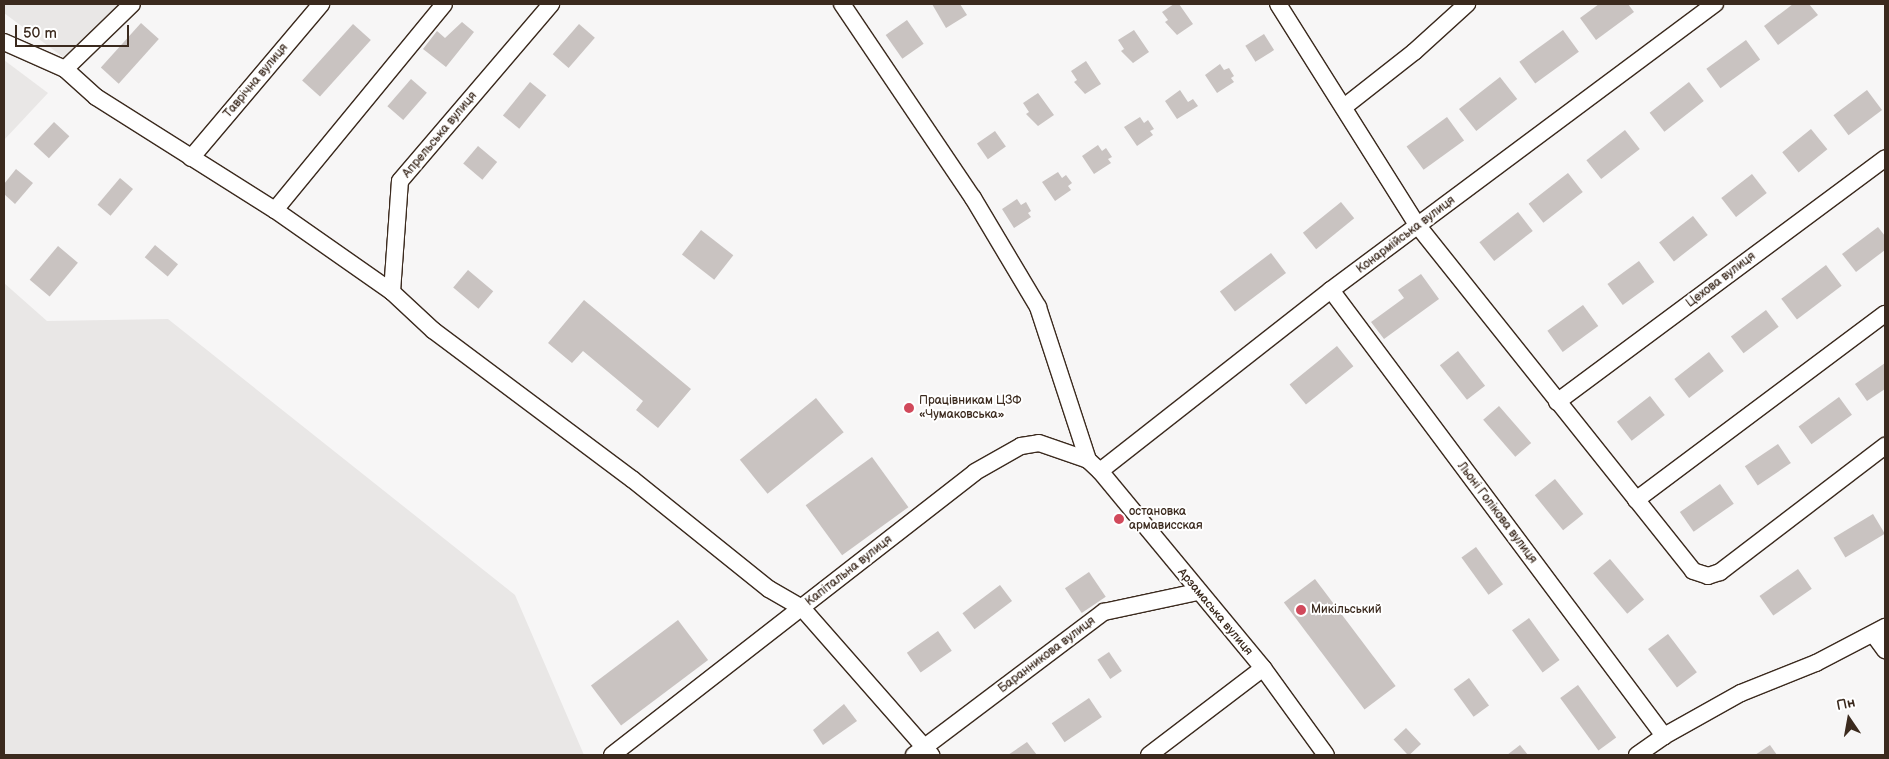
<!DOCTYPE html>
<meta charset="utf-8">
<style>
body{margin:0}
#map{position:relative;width:1889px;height:759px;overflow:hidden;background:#f7f6f6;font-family:"Balsamiq Sans",sans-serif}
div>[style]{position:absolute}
.built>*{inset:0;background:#e9e7e6}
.building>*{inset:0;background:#c9c3c1;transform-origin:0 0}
.roads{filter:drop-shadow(1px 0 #3b2a1e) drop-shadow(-1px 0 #3b2a1e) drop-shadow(0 1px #3b2a1e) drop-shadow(0 -1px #3b2a1e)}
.street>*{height:16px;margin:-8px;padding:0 8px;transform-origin:8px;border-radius:8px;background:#fff}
.dots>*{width:14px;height:14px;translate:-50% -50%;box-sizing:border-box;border:2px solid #fff;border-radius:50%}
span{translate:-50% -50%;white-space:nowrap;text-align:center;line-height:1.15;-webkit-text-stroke:4px #fff;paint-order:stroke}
.street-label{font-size:12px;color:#3b2a1e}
.poi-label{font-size:12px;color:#3b2a1e}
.left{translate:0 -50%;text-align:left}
.frame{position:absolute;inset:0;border:5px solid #3b2a1e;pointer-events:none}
.north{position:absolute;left:1824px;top:694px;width:50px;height:50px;-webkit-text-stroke:4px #fff;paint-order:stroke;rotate:348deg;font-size:14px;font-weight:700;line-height:20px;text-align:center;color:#3b2a1e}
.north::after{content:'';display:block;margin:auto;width:18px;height:22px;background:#3b2a1e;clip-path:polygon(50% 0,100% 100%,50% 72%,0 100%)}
.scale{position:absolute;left:15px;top:25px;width:114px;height:22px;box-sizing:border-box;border:2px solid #3b2a1e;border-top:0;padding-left:6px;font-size:15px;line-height:18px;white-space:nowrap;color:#3b2a1e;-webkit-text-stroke:4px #fff;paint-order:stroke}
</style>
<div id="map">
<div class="built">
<i style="clip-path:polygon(4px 4px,125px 4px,67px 60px,4px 13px)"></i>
<i style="clip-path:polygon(4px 60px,48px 93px,4px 140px)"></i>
<i style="clip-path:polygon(4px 283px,47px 321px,168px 319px,515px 595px,584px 755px,4px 755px)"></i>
</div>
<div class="building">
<i style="clip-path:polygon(932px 4px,960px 4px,967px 15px,946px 28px)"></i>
<i style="clip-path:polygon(1174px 4px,1179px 4px,1193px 24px,1177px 35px,1165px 22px,1168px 20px,1162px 12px)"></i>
<i style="clip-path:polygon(1599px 4px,1628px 4px,1634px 12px,1596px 40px,1580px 18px)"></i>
<i style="clip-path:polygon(1793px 4px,1809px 4px,1818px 15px,1778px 45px,1764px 26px)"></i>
<i style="left:907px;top:20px;width:29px;height:26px;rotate:55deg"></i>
<i style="clip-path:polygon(462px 22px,474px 32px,446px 67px,423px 49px,437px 31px,445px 38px)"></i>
<i style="left:141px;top:23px;width:24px;height:60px;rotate:42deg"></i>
<i style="left:353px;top:24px;width:24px;height:76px;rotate:42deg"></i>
<i style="left:579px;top:24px;width:21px;height:40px;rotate:41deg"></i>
<i style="clip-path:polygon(1134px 30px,1149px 52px,1133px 63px,1121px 51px,1124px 49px,1118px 40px)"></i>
<i style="left:1563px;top:30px;width:27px;height:54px;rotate:54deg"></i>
<i style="left:1264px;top:34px;width:19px;height:22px;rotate:58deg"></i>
<i style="left:1746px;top:40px;width:24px;height:49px;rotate:54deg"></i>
<i style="clip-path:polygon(1086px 61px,1101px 84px,1085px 94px,1074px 82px,1077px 80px,1071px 71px)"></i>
<i style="clip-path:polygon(1220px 64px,1224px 70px,1229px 68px,1234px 76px,1231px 78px,1234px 82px,1217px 93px,1205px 75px)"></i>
<i style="left:1500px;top:77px;width:28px;height:52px;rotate:52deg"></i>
<i style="left:411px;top:79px;width:21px;height:36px;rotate:41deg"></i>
<i style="left:530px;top:82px;width:21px;height:43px;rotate:39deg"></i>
<i style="left:1689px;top:82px;width:24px;height:50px;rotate:52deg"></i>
<i style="clip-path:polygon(1180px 90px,1188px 102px,1193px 99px,1198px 106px,1177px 119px,1165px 101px)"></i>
<i style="left:1867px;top:90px;width:25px;height:42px;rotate:53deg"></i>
<i style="clip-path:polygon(1038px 93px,1054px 115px,1038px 126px,1026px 114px,1029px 112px,1023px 103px)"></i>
<i style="clip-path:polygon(1140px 117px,1144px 123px,1148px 120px,1154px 129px,1150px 131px,1153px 135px,1137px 146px,1124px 127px)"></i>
<i style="left:1447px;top:117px;width:29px;height:50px;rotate:54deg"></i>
<i style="left:54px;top:122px;width:21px;height:30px;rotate:43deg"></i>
<i style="left:1811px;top:129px;width:26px;height:37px;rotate:51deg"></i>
<i style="left:1625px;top:130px;width:24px;height:49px;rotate:52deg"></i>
<i style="left:995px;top:131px;width:19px;height:22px;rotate:55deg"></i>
<i style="clip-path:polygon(1098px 145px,1102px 151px,1106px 148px,1112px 157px,1108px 159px,1111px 163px,1094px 174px,1082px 156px)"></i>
<i style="left:478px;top:146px;width:25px;height:23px;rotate:40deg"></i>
<i style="clip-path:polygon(16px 169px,33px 183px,15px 204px,4px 194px,4px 184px)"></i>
<i style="clip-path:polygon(1058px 172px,1062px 178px,1066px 175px,1072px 183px,1068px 186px,1071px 190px,1055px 201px,1042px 182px)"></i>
<i style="left:1568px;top:173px;width:24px;height:50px;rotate:52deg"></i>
<i style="left:1752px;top:174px;width:24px;height:39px;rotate:52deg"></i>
<i style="left:120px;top:178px;width:17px;height:35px;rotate:40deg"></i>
<i style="clip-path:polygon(1017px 199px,1021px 205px,1026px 202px,1031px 211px,1028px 213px,1031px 217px,1014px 228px,1002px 209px)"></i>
<i style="left:1341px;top:202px;width:21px;height:49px;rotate:51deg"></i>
<i style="left:1518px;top:212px;width:24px;height:49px;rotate:52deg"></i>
<i style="left:1693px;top:216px;width:24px;height:43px;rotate:52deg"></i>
<i style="clip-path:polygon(1878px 227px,1885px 236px,1885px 250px,1856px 272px,1842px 254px)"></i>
<i style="left:701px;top:230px;width:41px;height:31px;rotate:38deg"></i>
<i style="left:155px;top:245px;width:30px;height:16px;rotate:40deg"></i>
<i style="left:58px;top:246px;width:26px;height:44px;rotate:40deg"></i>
<i style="left:1271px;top:253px;width:25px;height:64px;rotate:53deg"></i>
<i style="left:1639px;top:261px;width:26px;height:39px;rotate:54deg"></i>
<i style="left:1826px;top:265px;width:26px;height:56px;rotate:53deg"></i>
<i style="left:468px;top:270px;width:33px;height:23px;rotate:40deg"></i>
<i style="clip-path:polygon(1421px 274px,1439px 299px,1384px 339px,1371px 322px,1404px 298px,1398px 290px)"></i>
<i style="clip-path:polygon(584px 300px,691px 389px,658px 428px,636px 410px,643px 401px,583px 351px,572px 363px,548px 343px)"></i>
<i style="left:1583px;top:305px;width:26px;height:44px;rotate:54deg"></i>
<i style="left:1766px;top:310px;width:21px;height:44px;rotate:53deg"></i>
<i style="left:1337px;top:346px;width:26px;height:61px;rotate:51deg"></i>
<i style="left:1458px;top:351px;width:44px;height:23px;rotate:52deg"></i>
<i style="left:1709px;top:352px;width:24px;height:44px;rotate:52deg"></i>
<i style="clip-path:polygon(1885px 363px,1885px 389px,1867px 401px,1855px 384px)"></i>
<i style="left:1650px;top:396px;width:24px;height:42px;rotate:52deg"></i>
<i style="left:1839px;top:397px;width:22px;height:50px;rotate:54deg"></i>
<i style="left:816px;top:398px;width:44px;height:98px;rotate:51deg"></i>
<i style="left:1499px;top:406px;width:49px;height:21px;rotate:49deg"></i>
<i style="left:1778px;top:444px;width:23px;height:40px;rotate:56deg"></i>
<i style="left:872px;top:457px;width:62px;height:82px;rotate:54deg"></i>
<i style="left:1555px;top:479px;width:45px;height:26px;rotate:51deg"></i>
<i style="left:1720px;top:484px;width:24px;height:49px;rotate:55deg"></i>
<i style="left:1873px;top:514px;width:23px;height:46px;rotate:59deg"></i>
<i style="left:1476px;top:547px;width:46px;height:18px;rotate:54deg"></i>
<i style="left:1610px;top:559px;width:53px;height:22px;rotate:50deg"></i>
<i style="left:1798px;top:569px;width:24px;height:47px;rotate:55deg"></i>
<i style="left:1089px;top:572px;width:30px;height:29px;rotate:56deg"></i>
<i style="left:1315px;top:579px;width:134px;height:39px;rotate:53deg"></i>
<i style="left:1000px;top:585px;width:20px;height:47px;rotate:53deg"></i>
<i style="left:1529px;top:618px;width:52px;height:21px;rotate:54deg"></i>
<i style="left:678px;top:620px;width:50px;height:109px;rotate:53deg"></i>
<i style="left:938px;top:631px;width:24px;height:38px;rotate:55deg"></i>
<i style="left:1668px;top:634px;width:48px;height:25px;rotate:53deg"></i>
<i style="left:1109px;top:652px;width:23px;height:14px;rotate:56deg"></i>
<i style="left:1469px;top:678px;width:34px;height:19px;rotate:54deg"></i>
<i style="left:1578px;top:685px;width:65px;height:22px;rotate:54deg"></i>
<i style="left:1089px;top:698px;width:23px;height:45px;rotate:56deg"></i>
<i style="clip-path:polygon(844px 704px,857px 721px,823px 745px,813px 730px)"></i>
<i style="left:1406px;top:728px;width:22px;height:17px;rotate:47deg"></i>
<i style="clip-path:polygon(1027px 742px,1037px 755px,1008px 755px)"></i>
<i style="clip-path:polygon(1520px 745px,1528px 755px,1507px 755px)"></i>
<i style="clip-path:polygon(1770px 745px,1777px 755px,1755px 755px)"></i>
</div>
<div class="roads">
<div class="street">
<i style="left:842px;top:4px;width:234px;rotate:56deg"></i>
<i style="left:973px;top:198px;width:127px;rotate:59.2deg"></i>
<i style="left:1038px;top:307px;width:161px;rotate:71.9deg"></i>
<i style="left:1278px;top:4px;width:262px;rotate:57.8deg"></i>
<i style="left:1418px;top:226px;width:441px;rotate:51.4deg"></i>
<i style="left:1693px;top:571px;width:16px;rotate:18deg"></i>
<i style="left:1708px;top:576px;width:13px;rotate:-18deg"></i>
<i style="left:1720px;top:572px;width:208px;rotate:-37.4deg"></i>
<i style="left:4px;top:42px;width:67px;rotate:23.9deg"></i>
<i style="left:65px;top:69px;width:42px;rotate:42.1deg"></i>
<i style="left:96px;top:97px;width:212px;rotate:32.3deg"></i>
<i style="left:275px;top:210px;width:143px;rotate:35deg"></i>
<i style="left:392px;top:292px;width:57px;rotate:42.9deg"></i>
<i style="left:434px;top:331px;width:247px;rotate:36.8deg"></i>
<i style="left:632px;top:479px;width:176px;rotate:38.8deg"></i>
<i style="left:769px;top:589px;width:38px;rotate:30deg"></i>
<i style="left:802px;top:608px;width:196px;rotate:48.7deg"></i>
<i style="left:65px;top:69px;width:93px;rotate:-44.1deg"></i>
<i style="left:1344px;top:107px;width:89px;rotate:-38.2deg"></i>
<i style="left:1414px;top:52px;width:72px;rotate:-42.2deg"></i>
<i style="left:191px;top:158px;width:202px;rotate:-49.8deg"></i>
<i style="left:275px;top:210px;width:266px;rotate:-50.6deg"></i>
<i style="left:1331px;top:290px;width:557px;rotate:53.25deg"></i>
<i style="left:392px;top:292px;width:111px;rotate:-85.9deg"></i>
<i style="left:400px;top:181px;width:233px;rotate:-49.5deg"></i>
<i style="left:1557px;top:402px;width:409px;rotate:-36.6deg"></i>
<i style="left:1100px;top:471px;width:293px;rotate:-38.1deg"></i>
<i style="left:1331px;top:290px;width:479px;rotate:-36.7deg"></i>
<i style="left:1636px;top:500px;width:311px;rotate:-36.8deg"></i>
<i style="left:1874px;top:635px;width:19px;rotate:54deg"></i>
<i style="left:612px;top:755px;width:460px;rotate:-37.9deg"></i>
<i style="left:975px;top:472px;width:53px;rotate:-29.5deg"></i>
<i style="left:1021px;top:446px;width:18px;rotate:-9deg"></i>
<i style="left:1039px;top:443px;width:52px;rotate:19.1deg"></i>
<i style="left:1088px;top:460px;width:16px;rotate:43deg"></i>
<i style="left:1100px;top:471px;width:256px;rotate:50.4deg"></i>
<i style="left:1263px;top:668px;width:107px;rotate:54.1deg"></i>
<i style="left:914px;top:755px;width:238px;rotate:-37deg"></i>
<i style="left:1104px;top:612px;width:95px;rotate:-12.1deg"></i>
<i style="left:1149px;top:755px;width:143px;rotate:-37.3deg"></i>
<i style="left:1637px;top:755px;width:33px;rotate:-35deg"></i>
<i style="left:1664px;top:736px;width:88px;rotate:-29.2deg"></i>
<i style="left:1741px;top:693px;width:81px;rotate:-21.8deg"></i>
<i style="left:1816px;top:663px;width:78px;rotate:-27.6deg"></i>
</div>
</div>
<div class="dots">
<i style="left:909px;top:408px;background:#d1495b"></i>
<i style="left:1119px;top:519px;background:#d1495b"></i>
<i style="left:1301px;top:610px;background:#d1495b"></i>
</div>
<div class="street-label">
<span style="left:256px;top:81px;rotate:-50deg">Таврічна вулиця</span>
<span style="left:440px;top:135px;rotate:-50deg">Апрельська вулиця</span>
<span style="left:1406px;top:235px;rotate:-37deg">Конармійська вулиця</span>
<span style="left:1721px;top:280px;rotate:-37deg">Цехова вулиця</span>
<span style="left:1497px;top:513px;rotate:53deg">Льоні Голікова вулиця</span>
<span style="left:849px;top:571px;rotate:-38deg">Капітальна вулиця</span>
<span style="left:1215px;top:612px;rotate:50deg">Арзамаська вулиця</span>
<span style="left:1047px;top:655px;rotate:-37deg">Баранникова вулиця</span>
</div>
<div class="poi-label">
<span class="left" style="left:919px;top:408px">Працівникам ЦЗФ<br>«Чумаковська»</span>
<span class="left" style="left:1129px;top:519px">остановка<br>армависская</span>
<span class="left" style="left:1311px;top:610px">Микільський</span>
</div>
<div class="frame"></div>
<div class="north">Пн</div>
<div class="scale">50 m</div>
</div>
